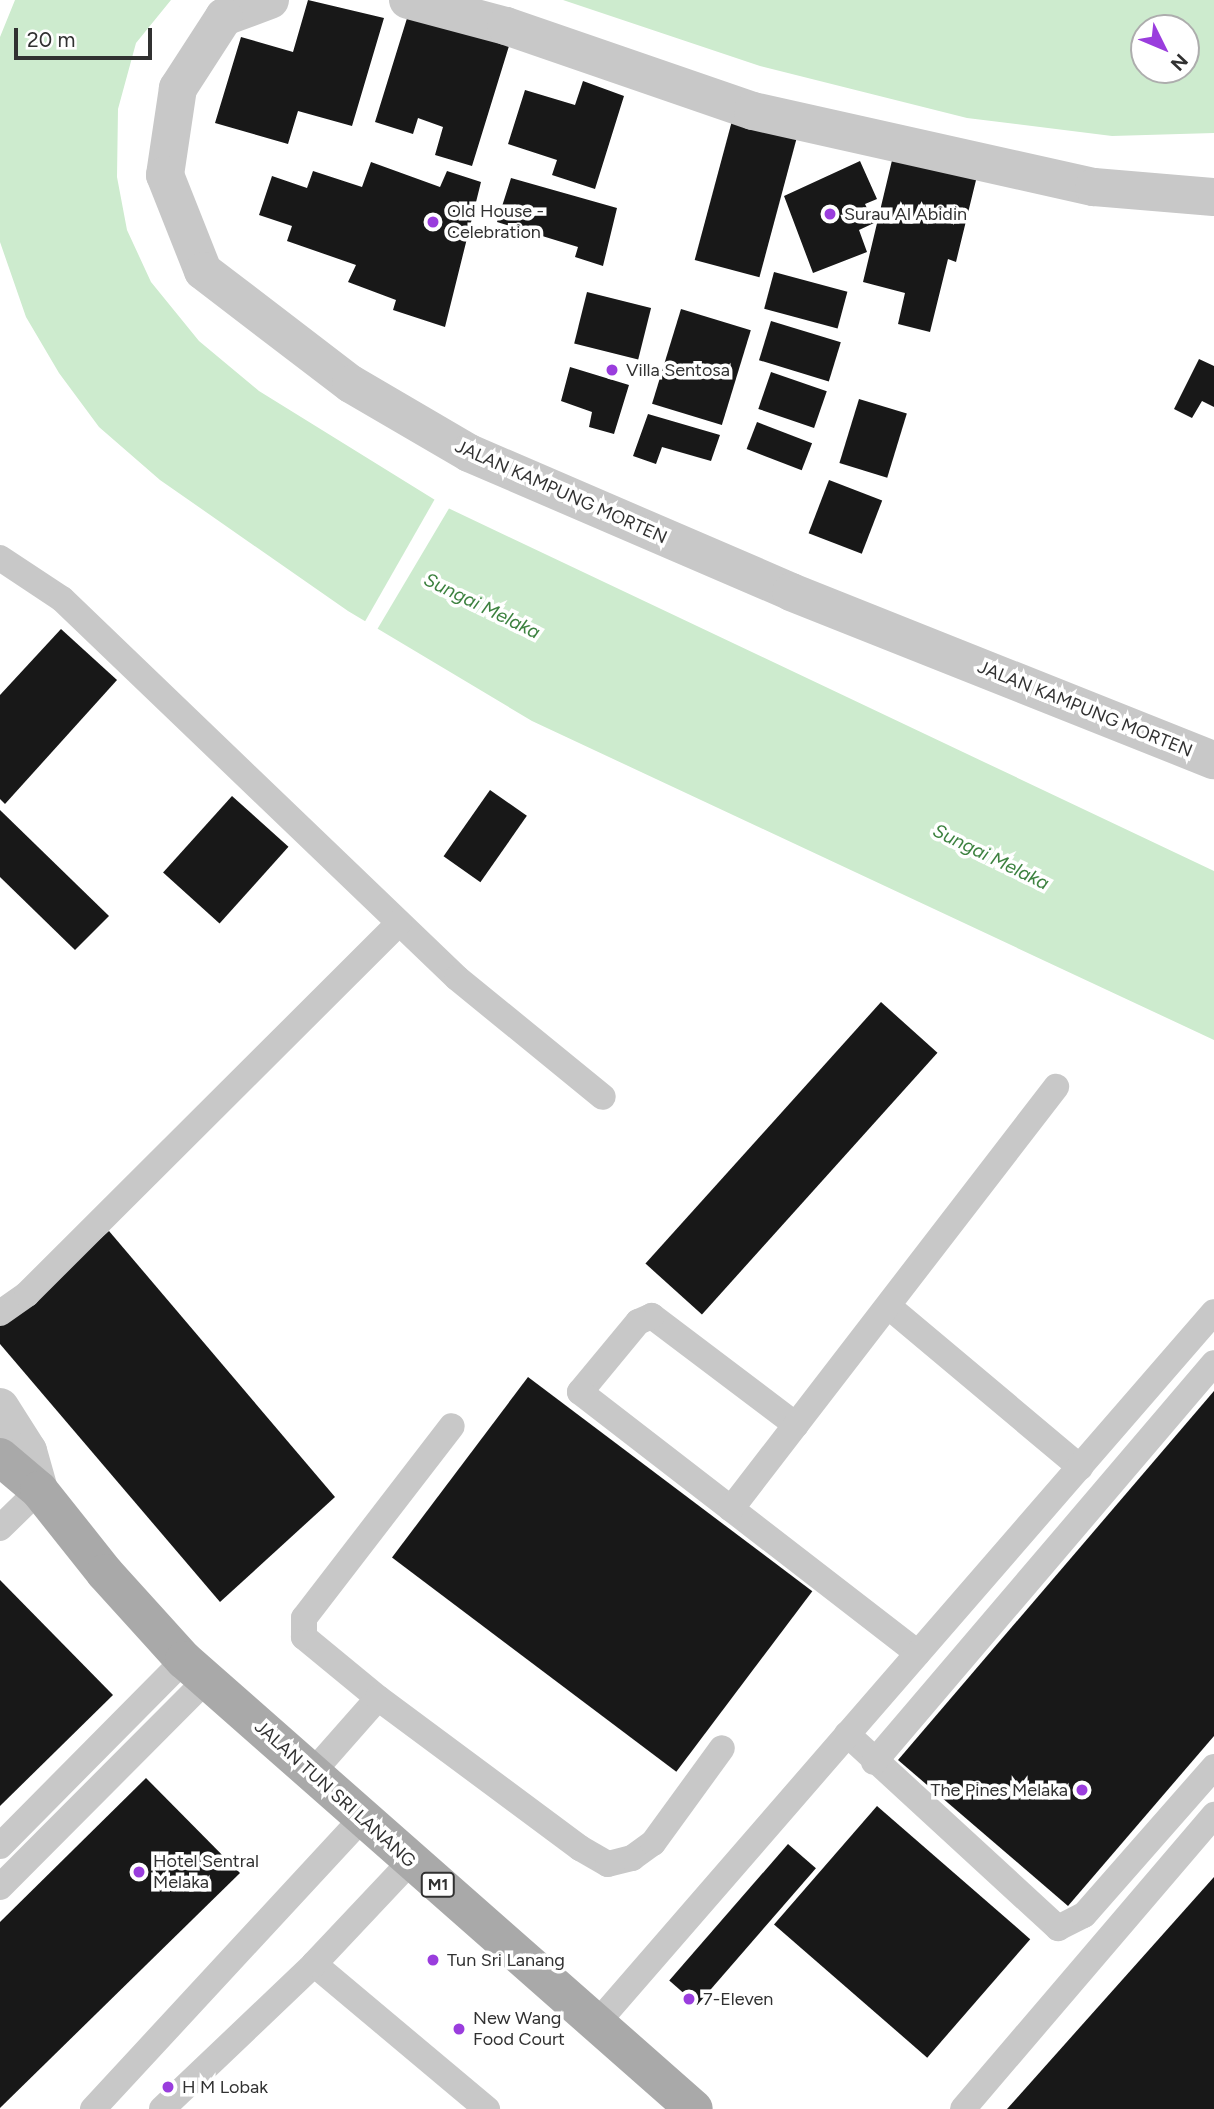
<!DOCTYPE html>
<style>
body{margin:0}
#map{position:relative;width:1214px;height:2109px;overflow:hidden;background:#fff;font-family:Figtree,sans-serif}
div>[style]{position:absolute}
.water>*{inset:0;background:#cdebce}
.pier>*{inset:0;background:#fff}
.building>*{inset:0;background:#181818;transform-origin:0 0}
.service>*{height:26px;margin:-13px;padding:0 13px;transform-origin:13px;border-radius:13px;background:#c8c8c8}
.minor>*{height:38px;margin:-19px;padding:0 19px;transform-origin:19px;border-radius:19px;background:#c8c8c8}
.tertiary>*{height:38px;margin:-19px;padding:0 19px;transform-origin:19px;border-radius:19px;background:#c8c8c8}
.primary>*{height:38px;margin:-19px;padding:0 19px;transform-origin:19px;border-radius:19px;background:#a9a9a9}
.dots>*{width:19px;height:19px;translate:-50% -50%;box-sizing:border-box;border:4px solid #fff;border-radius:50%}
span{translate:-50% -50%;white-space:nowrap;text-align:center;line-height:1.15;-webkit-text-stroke:7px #fff;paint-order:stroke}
.shield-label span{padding:2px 5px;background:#fff;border:2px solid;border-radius:5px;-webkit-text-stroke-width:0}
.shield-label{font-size:16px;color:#313131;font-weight:700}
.poi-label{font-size:18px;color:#313131}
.left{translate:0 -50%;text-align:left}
.right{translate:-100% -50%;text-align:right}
.street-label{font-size:18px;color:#313131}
.water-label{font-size:19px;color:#3d8240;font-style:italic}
.north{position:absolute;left:1130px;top:14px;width:70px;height:70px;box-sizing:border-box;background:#fff;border:2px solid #adadad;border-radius:50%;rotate:133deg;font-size:19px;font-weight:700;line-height:28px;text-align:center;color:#313131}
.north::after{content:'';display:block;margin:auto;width:24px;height:32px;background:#9a3ddd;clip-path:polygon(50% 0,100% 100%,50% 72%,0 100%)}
.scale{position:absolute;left:14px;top:28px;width:138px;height:32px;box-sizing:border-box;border:4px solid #313131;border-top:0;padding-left:9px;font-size:21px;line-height:24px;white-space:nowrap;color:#313131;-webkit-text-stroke:5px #fff;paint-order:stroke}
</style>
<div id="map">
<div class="water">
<i style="clip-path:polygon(15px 0,171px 0,136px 43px,118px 109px,117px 177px,127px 230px,151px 282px,199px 341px,259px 391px,448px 508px,1214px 871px,1214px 1040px,532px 721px,348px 611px,160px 480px,99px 427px,59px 373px,26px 317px,0 242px,0 37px)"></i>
<i style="clip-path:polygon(evenodd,563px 0,1214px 0,1214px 133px,1112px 136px,967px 118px,760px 66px,563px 0,1186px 28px,1186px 70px,1144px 70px,1144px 28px,1186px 28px)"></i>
</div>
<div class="pier">
<i style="clip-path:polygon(436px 497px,451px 505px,375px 633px,363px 625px)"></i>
</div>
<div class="building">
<i style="clip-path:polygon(308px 0,384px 18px,352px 126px,298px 111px,288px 144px,215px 123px,241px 37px,293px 52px)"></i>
<i style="clip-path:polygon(408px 15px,509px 46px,472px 166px,435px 155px,443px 127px,418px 118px,413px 134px,375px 122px)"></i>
<i style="clip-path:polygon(583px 81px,624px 96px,595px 189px,552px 175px,557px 160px,508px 144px,525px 90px,575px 105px)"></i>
<i style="left:733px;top:117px;width:67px;height:148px;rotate:15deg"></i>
<i style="clip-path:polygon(894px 152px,978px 172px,956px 262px,948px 259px,930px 332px,898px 324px,905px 293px,863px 282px)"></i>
<i style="clip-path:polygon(860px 161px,877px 199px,865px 204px,874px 223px,859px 230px,867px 252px,813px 273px,784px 196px)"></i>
<i style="clip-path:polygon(371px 162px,440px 187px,447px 171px,481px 182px,445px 327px,393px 310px,396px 300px,348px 282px,356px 265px,287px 241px,292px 226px,259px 215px,272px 176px,307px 188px,313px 171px,362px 187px)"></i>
<i style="clip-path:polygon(511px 178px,617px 208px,603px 266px,575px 257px,578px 247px,497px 222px)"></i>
<i style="left:774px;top:272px;width:76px;height:38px;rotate:15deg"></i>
<i style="left:587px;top:292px;width:66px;height:53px;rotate:14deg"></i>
<i style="left:681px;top:309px;width:73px;height:99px;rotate:17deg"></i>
<i style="left:771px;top:321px;width:73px;height:41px;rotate:17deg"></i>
<i style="clip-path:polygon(1199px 359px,1214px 366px,1214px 407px,1202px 401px,1192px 418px,1174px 409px)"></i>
<i style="clip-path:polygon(570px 367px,629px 385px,614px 434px,589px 427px,592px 412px,561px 401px)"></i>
<i style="left:771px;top:372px;width:59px;height:39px;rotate:19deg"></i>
<i style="left:859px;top:399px;width:50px;height:67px;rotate:17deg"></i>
<i style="clip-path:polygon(648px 414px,720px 435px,711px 461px,662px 447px,656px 464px,633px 456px)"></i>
<i style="left:757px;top:422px;width:59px;height:29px;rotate:21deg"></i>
<i style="left:829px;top:480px;width:57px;height:57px;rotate:21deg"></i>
<i style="clip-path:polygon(61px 629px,117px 680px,5px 804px,0 799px,0 695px)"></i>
<i style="left:490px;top:790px;width:45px;height:81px;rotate:35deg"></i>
<i style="left:232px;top:796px;width:76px;height:103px;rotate:42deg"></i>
<i style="clip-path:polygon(0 810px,109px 916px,75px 950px,0 877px)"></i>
<i style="left:881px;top:1002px;width:76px;height:352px;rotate:42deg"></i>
<i style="clip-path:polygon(109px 1231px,335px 1497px,220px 1602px,0 1344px,0 1325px)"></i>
<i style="left:528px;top:1377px;width:356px;height:226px;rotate:37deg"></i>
<i style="clip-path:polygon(1214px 1391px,1214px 1736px,1068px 1906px,898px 1760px)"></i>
<i style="clip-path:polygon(0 1580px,113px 1695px,0 1806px)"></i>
<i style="clip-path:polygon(146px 1778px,240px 1873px,0 2108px,0 1922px)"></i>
<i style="left:877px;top:1806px;width:203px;height:157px;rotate:41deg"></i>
<i style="left:788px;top:1844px;width:37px;height:181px;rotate:41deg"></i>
<i style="clip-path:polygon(1214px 1877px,1214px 2109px,1007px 2109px)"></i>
</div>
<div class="service">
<i style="left:0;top:558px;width:74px;rotate:33.5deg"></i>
<i style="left:62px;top:599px;width:547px;rotate:43.82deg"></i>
<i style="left:457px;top:978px;width:188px;rotate:39.2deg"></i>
<i style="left:888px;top:1306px;width:251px;rotate:40deg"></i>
<i style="left:0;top:1313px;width:33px;rotate:-35deg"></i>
<i style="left:27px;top:1294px;width:525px;rotate:-44.92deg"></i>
<i style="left:796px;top:1425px;width:181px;rotate:-142.9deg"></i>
<i style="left:652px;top:1316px;width:15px;rotate:157deg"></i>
<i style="left:638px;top:1322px;width:91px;rotate:129.6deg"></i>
<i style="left:580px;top:1392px;width:427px;rotate:37.7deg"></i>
<i style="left:731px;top:1509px;width:533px;rotate:-52.4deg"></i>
<i style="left:0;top:1528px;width:54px;rotate:-44.3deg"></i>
<i style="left:378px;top:1698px;width:96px;rotate:-140.5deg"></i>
<i style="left:304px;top:1637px;width:19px;rotate:-90deg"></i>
<i style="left:304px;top:1618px;width:242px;rotate:-52.4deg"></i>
<i style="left:847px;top:1734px;width:287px;rotate:42.6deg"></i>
<i style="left:1058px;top:1928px;width:29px;rotate:-27deg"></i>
<i style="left:1084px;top:1915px;width:197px;rotate:-48.7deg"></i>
<i style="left:874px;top:1762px;width:524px;rotate:-49.56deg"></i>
<i style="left:311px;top:1774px;width:101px;rotate:-48.6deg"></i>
<i style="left:378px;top:1698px;width:252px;rotate:36.6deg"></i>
<i style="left:580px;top:1848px;width:32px;rotate:30deg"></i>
<i style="left:608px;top:1864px;width:25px;rotate:-14deg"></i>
<i style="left:632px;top:1858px;width:26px;rotate:-36deg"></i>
<i style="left:653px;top:1843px;width:117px;rotate:-54deg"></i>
<i style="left:0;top:1846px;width:262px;rotate:-45.3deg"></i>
<i style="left:0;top:1887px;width:292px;rotate:-45.1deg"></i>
<i style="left:314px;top:1964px;width:226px;rotate:40deg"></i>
<i style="left:597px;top:2023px;width:941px;rotate:-49.05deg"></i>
<i style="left:93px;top:2109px;width:396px;rotate:-47.2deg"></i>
<i style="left:162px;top:2109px;width:210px;rotate:-43.6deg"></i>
<i style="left:314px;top:1964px;width:140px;rotate:-46.7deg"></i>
<i style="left:963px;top:2109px;width:387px;rotate:-49.5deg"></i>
</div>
<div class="minor">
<i style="left:270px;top:0;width:49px;rotate:159.7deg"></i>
<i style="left:224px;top:17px;width:85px;rotate:122.9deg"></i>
<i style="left:178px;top:88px;width:88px;rotate:98.5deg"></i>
<i style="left:165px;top:175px;width:103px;rotate:68.4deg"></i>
<i style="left:203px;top:271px;width:186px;rotate:37.4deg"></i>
<i style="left:351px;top:384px;width:137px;rotate:30.3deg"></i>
<i style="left:469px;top:453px;width:351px;rotate:23.3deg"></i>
<i style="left:791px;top:592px;width:455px;rotate:21.7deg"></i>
<i style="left:408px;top:0;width:101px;rotate:14.9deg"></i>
<i style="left:506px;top:26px;width:261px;rotate:19deg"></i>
<i style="left:753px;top:111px;width:349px;rotate:12.6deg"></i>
<i style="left:1094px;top:187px;width:120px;rotate:4.8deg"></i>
</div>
<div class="tertiary">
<i style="left:0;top:1407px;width:52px;rotate:57.5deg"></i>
<i style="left:28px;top:1451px;width:41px;rotate:74.2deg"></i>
</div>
<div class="primary">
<i style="left:0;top:1457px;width:51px;rotate:40.2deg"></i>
<i style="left:39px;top:1490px;width:106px;rotate:51.5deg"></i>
<i style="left:105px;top:1573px;width:118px;rotate:47.8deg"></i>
<i style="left:184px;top:1660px;width:679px;rotate:41.36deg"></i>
</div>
<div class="dots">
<i style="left:830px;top:214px;background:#9a3ddd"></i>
<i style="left:433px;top:222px;background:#9a3ddd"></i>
<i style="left:612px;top:370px;background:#9a3ddd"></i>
<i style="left:1082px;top:1790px;background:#9a3ddd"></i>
<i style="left:139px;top:1872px;background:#9a3ddd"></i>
<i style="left:433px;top:1960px;background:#9a3ddd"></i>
<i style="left:689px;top:1999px;background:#9a3ddd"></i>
<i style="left:459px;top:2029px;background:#9a3ddd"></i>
<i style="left:168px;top:2087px;background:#9a3ddd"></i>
</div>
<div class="shield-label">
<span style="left:438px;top:1885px">M1</span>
</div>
<div class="poi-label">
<span class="left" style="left:447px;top:222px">Old House -<br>Celebration</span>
<span class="left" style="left:844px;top:214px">Surau Al Abidin</span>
<span class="left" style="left:626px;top:370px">Villa Sentosa</span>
<span class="right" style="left:1068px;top:1790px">The Pines Melaka</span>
<span class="left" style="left:153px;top:1872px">Hotel Sentral<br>Melaka</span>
<span class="left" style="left:447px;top:1960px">Tun Sri Lanang</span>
<span class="left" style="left:703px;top:1999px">7-Eleven</span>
<span class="left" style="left:473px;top:2029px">New Wang<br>Food Court</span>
<span class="left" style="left:182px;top:2087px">H M Lobak</span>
</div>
<div class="street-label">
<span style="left:561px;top:492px;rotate:24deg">JALAN KAMPUNG MORTEN</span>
<span style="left:1085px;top:709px;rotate:22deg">JALAN KAMPUNG MORTEN</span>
<span style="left:335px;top:1794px;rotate:42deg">JALAN TUN SRI LANANG</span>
</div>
<div class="water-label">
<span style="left:482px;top:606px;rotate:26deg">Sungai Melaka</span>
<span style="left:991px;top:857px;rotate:26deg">Sungai Melaka</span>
</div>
<div class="north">N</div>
<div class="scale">20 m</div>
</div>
